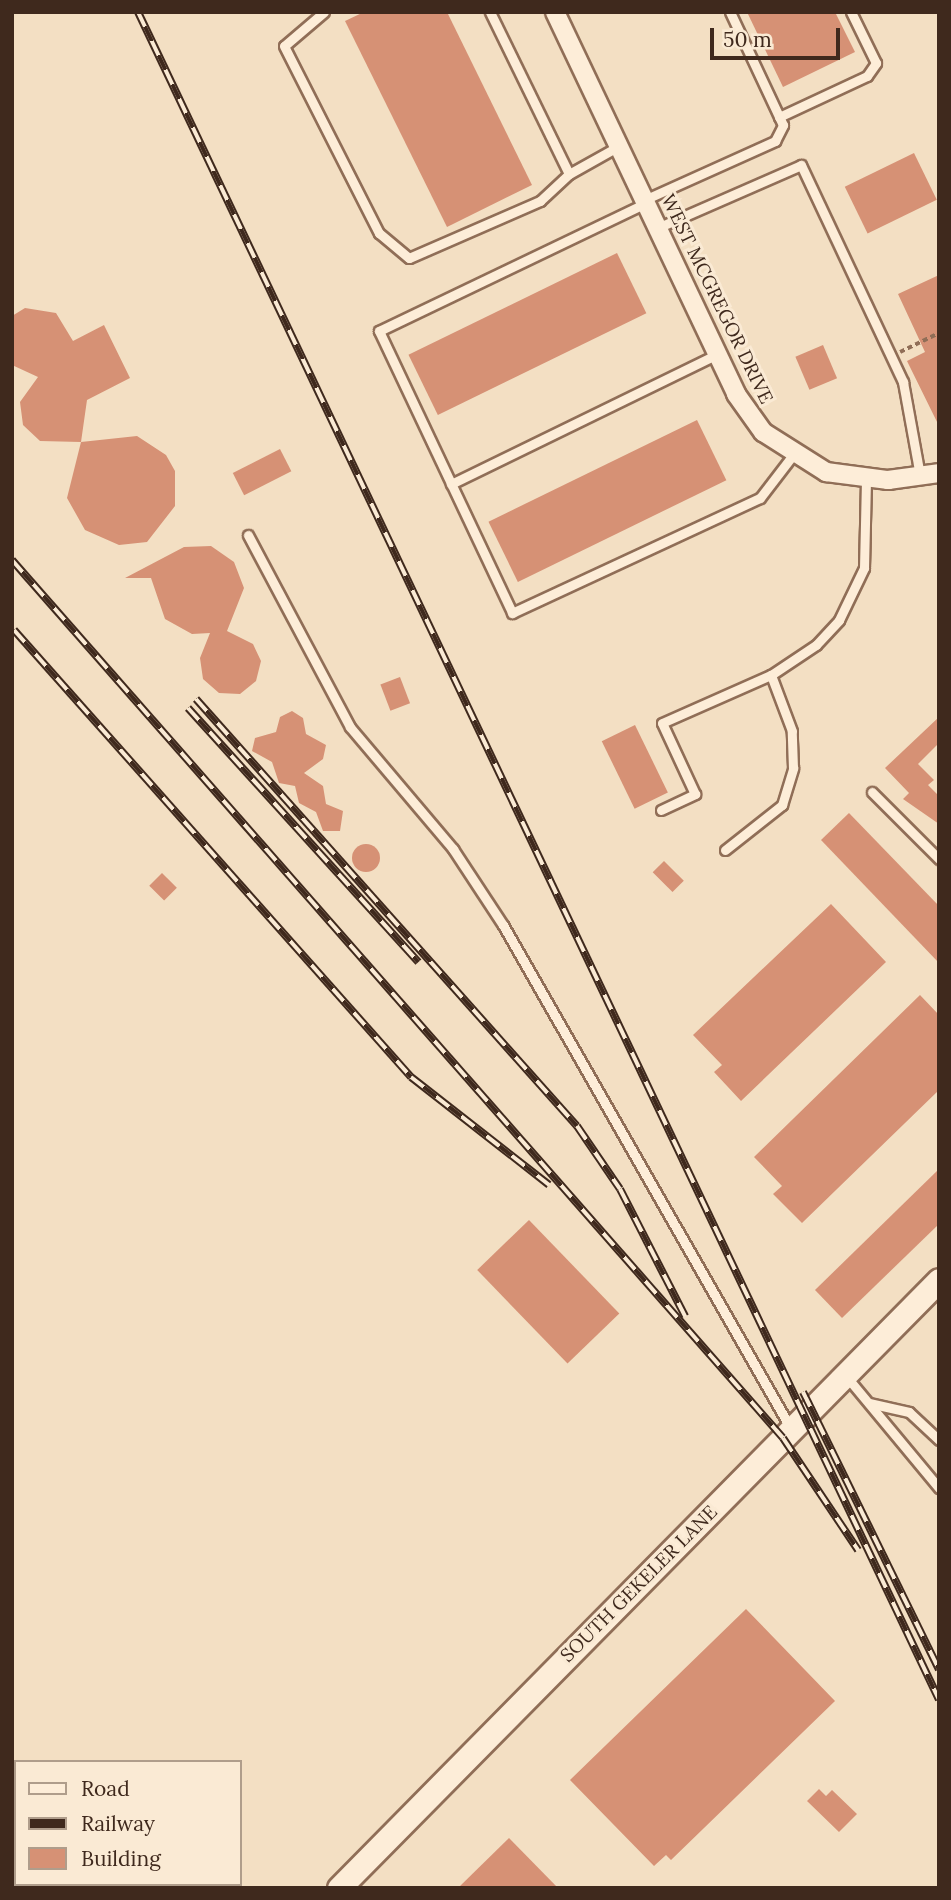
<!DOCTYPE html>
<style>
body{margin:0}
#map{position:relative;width:951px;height:1900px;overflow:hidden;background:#f3dfc3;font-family:Lora,serif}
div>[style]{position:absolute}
.building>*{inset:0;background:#d69175;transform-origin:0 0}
.round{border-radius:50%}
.path>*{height:3.5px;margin-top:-1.75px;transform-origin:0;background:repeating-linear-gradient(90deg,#906e57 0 5px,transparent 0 8.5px)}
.roads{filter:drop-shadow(2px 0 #906e57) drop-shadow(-2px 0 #906e57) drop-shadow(0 2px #906e57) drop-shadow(0 -2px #906e57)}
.service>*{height:9px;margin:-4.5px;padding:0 4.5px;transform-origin:4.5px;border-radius:4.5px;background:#fdedd8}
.minor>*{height:18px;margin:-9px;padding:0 9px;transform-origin:9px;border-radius:9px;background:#fdedd8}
.tertiary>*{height:23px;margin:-11.5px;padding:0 11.5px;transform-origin:11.5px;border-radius:11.5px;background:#fdedd8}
.rail>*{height:8px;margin-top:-4px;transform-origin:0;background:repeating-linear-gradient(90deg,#faead4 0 16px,#3f291d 0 32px);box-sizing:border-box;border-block:2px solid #3f291d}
span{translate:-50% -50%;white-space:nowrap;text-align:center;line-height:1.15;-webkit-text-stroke:6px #faead4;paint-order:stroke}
.street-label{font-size:19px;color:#3f291d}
.frame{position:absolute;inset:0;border:14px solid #3f291d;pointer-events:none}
.legend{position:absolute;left:14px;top:1760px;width:228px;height:126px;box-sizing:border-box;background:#faead4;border:2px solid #af9d8b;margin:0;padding:9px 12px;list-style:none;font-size:21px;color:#3f291d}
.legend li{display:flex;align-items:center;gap:14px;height:35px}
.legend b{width:35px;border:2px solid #af9d8b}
.scale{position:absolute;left:710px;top:28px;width:130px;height:32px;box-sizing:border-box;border:4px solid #3f291d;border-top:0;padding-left:9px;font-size:21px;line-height:24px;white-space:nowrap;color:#3f291d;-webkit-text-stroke:5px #faead4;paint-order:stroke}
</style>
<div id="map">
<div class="building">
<i style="clip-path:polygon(364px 12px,447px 12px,532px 185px,447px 227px,345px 21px)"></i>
<i style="clip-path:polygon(747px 12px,835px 12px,855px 52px,783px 87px)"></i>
<i style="left:914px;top:153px;width:52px;height:77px;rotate:64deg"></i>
<i style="left:617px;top:253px;width:67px;height:232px;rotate:64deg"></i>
<i style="clip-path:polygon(939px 275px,939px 426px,907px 361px,925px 352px,898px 294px)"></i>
<i style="clip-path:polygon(25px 308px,56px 313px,73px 341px,104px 325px,130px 378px,87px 400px,81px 442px,137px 436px,166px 455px,175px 471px,175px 506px,147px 542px,119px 545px,85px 530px,67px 498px,81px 442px,40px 441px,23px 425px,20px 402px,38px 377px,12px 365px,12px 316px)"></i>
<i style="left:823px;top:345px;width:36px;height:30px;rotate:67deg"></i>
<i style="left:697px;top:420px;width:67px;height:232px;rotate:64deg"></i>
<i style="left:280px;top:449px;width:25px;height:53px;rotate:63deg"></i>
<i style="clip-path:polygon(211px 546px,234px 562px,244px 588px,227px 631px,253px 644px,261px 661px,256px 681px,240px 694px,219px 693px,203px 679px,200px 658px,210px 633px,192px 634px,165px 619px,151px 578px,125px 578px,184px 547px)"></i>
<i style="left:400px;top:677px;width:28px;height:21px;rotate:69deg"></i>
<i style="clip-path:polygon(292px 711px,303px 718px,306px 734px,326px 745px,323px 759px,304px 773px,323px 786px,326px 804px,343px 811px,340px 831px,323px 831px,316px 812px,299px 803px,295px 786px,279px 783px,272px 762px,252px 751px,255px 738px,276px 732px,280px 717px)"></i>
<i style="clip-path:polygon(939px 717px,939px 743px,918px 764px,934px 780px,928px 785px,939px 796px,939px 824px,903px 799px,909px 793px,885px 768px)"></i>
<i style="left:635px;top:725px;width:75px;height:37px;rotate:64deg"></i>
<i style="clip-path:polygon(849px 813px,939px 906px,939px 963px,821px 840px)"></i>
<i class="round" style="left:352px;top:844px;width:28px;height:28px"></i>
<i style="left:664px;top:861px;width:28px;height:16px;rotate:45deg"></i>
<i style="left:162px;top:873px;width:21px;height:18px;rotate:45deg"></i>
<i style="clip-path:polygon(831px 904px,886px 962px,741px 1101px,714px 1072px,722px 1065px,693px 1035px)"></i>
<i style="clip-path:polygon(920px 995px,939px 1015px,939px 1090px,802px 1223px,773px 1194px,782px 1186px,754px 1157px)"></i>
<i style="clip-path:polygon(939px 1169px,939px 1224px,842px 1318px,815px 1290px)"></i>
<i style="left:529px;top:1220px;width:130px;height:72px;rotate:46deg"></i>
<i style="clip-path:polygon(746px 1609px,835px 1701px,671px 1860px,666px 1855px,654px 1866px,570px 1780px)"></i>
<i style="clip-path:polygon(819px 1789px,826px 1796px,832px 1790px,857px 1814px,839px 1832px,807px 1801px)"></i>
<i style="clip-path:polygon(509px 1838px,558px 1888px,458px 1888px)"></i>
</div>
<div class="path">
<i style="left:900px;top:352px;width:43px;rotate:-26deg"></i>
</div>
<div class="roads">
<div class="service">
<i style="left:324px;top:12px;width:52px;rotate:139.6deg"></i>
<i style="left:284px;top:46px;width:210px;rotate:63.1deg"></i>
<i style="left:379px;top:233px;width:39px;rotate:40deg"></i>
<i style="left:409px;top:258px;width:143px;rotate:-23.5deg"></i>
<i style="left:540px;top:201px;width:40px;rotate:-43deg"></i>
<i style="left:569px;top:174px;width:57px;rotate:-29.2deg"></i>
<i style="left:490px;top:12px;width:180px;rotate:64deg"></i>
<i style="left:779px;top:117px;width:97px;rotate:-25deg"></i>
<i style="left:867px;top:76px;width:16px;rotate:-55deg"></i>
<i style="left:876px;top:63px;width:57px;rotate:-116.1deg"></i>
<i style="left:644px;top:200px;width:144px;rotate:-24.2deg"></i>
<i style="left:775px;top:141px;width:18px;rotate:-63deg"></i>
<i style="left:783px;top:125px;width:125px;rotate:-115.1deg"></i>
<i style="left:646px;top:203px;width:296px;rotate:154.4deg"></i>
<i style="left:379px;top:331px;width:312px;rotate:64.7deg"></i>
<i style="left:512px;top:613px;width:273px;rotate:-24.9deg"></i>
<i style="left:760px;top:498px;width:54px;rotate:-52.5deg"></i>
<i style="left:657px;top:228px;width:157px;rotate:-23.6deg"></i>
<i style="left:801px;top:165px;width:240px;rotate:64.8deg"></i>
<i style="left:903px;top:382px;width:96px;rotate:79.7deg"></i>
<i style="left:451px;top:484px;width:296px;rotate:-26deg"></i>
<i style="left:248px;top:535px;width:217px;rotate:62deg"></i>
<i style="left:350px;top:727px;width:160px;rotate:49.8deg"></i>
<i style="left:453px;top:849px;width:91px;rotate:56.7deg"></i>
<i style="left:503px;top:925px;width:578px;rotate:60.24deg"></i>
<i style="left:872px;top:792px;width:95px;rotate:45deg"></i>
<i style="left:661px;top:810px;width:38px;rotate:-25deg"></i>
<i style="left:695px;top:794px;width:78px;rotate:-114.9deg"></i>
<i style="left:662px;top:723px;width:119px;rotate:-23.8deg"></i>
<i style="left:771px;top:675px;width:54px;rotate:-33.7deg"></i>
<i style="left:816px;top:645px;width:34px;rotate:-47deg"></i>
<i style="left:839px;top:620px;width:58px;rotate:-64.3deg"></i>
<i style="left:864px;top:568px;width:88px;rotate:-88.7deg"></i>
<i style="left:725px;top:850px;width:73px;rotate:-38.3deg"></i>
<i style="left:782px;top:805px;width:39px;rotate:-73deg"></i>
<i style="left:793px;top:768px;width:37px;rotate:-92deg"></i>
<i style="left:792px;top:731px;width:60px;rotate:-110.6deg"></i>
<i style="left:846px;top:1376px;width:146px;rotate:50.3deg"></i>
<i style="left:869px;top:1403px;width:41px;rotate:12.7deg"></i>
<i style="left:909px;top:1412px;width:41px;rotate:43deg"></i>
</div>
<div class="minor">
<i style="left:555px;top:12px;width:423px;rotate:64.6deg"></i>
<i style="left:736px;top:394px;width:47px;rotate:54.6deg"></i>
<i style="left:763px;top:432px;width:75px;rotate:32.4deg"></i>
<i style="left:826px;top:472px;width:63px;rotate:7.4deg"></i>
<i style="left:888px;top:480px;width:51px;rotate:-7.8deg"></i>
</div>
<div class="tertiary">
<i style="left:339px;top:1888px;width:854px;rotate:-45.38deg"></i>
</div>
</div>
<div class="rail">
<i style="left:138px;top:12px;width:1868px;rotate:64.61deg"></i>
<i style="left:12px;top:560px;width:1168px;rotate:48.71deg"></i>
<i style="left:783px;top:1438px;width:135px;rotate:56.2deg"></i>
<i style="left:14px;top:630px;width:598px;rotate:48.39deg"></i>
<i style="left:411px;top:1077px;width:175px;rotate:38deg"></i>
<i style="left:196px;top:699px;width:572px;rotate:48.26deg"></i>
<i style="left:577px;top:1126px;width:76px;rotate:55.7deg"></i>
<i style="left:620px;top:1189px;width:143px;rotate:62.9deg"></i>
<i style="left:188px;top:708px;width:343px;rotate:47.8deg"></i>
<i style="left:803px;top:1392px;width:309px;rotate:63.9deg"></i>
</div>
<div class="street-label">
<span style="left:717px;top:299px;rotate:64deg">WEST MCGREGOR DRIVE</span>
<span style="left:639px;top:1584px;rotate:-45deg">SOUTH GEKELER LANE</span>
</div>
<div class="frame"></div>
<ul class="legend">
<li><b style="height:9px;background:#fdedd8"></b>Road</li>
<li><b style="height:9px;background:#3f291d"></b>Railway</li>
<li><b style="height:19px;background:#d69175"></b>Building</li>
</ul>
<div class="scale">50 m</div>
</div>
